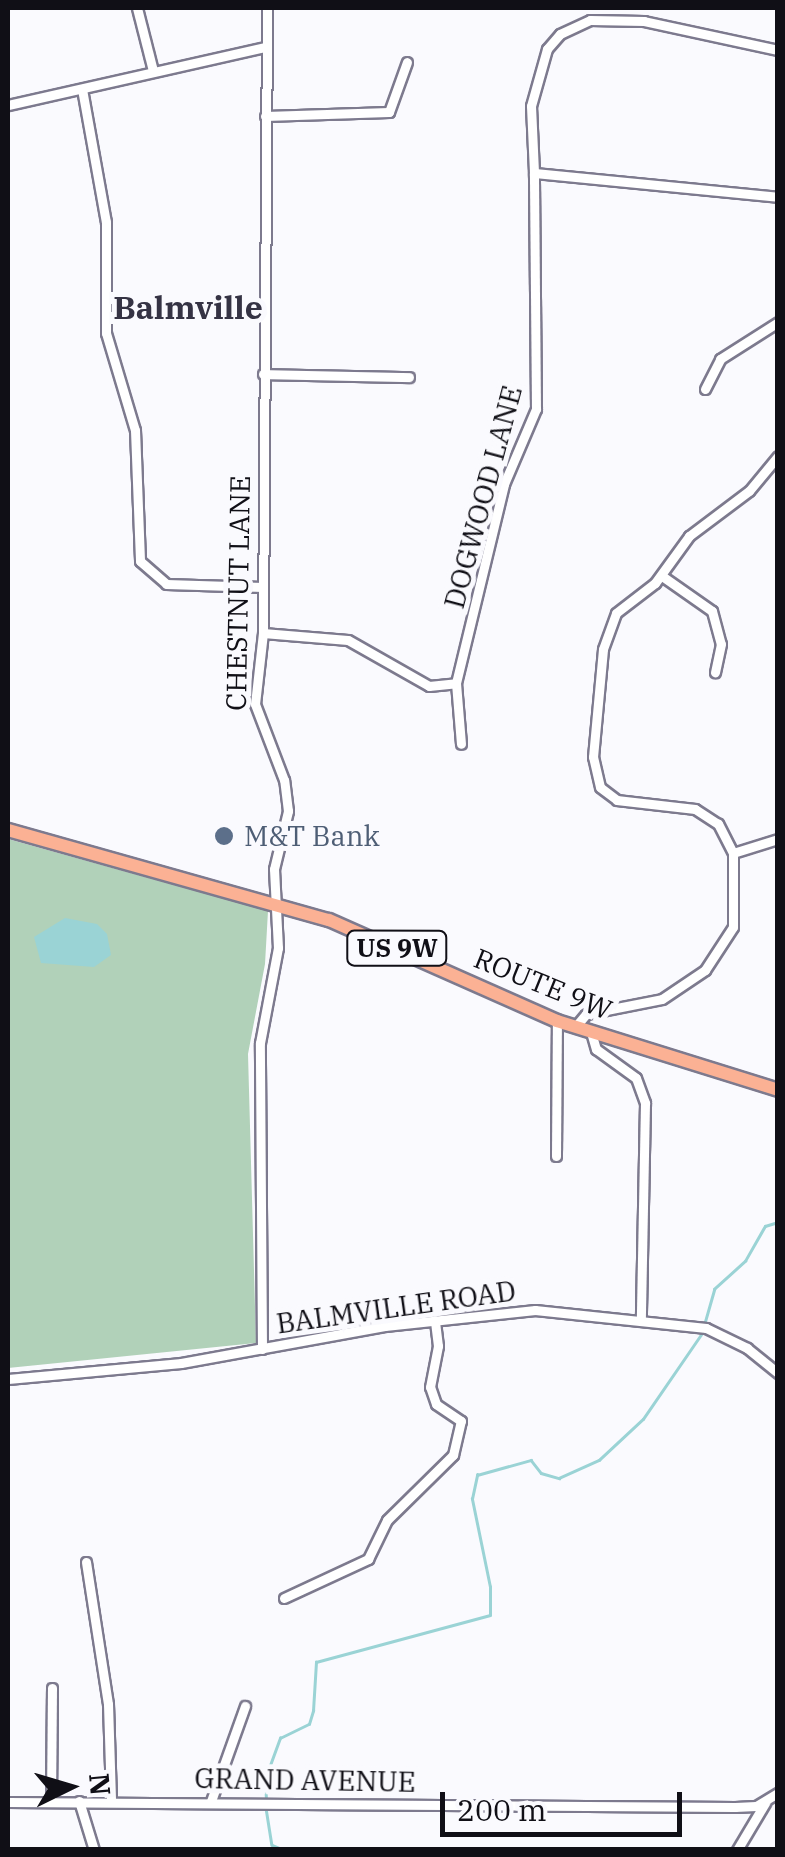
<!DOCTYPE html>
<style>
body{margin:0}
#map{position:relative;width:785px;height:1857px;overflow:hidden;background:#fafafe;font-family:"IBM Plex Serif",serif}
div>[style]{position:absolute}
.green>*{inset:0;background:#b1d1b9}
.water>*{inset:0;background:#9ad3d5}
.stream>*{height:2.5px;margin:-1.25px;padding:0 1.25px;transform-origin:1.25px;border-radius:1.25px;background:#9ad3d5}
.roads{filter:drop-shadow(2px 0 #7d7a8e) drop-shadow(-2px 0 #7d7a8e) drop-shadow(0 2px #7d7a8e) drop-shadow(0 -2px #7d7a8e)}
.minor>*{height:9px;margin:-4.5px;padding:0 4.5px;transform-origin:4.5px;border-radius:4.5px;background:#fff}
.highway>*{height:12px;margin:-6px;padding:0 6px;transform-origin:6px;border-radius:6px;background:#fbb194}
.dots>*{width:28px;height:28px;translate:-50% -50%;box-sizing:border-box;border:5px solid #fafafe;border-radius:50%}
span{translate:-50% -50%;white-space:nowrap;text-align:center;line-height:1.15;-webkit-text-stroke:10px #fafafe;paint-order:stroke}
.shield-label span{padding:2px 8px;background:#fafafe;border:2px solid;border-radius:8px;-webkit-text-stroke-width:0}
.shield-label{font-size:25px;color:#100f16;font-weight:700}
.street-label{font-size:28px;color:#100f16}
.service-label{font-size:28px;color:#4e5e75}
.left{translate:0 -50%;text-align:left}
.quarter-label{font-size:32px;color:#353344;font-weight:700}
.frame{position:absolute;inset:0;border:10px solid #100f16;pointer-events:none}
.north{position:absolute;left:20px;top:1737px;width:100px;height:100px;-webkit-text-stroke:8px #fafafe;paint-order:stroke;rotate:85deg;font-size:28px;font-weight:700;line-height:40px;text-align:center;color:#100f16}
.north::after{content:'';display:block;margin:auto;width:35px;height:45px;background:#100f16;clip-path:polygon(50% 0,100% 100%,50% 72%,0 100%)}
.scale{position:absolute;left:440px;top:1792px;width:242px;height:45px;box-sizing:border-box;border:5px solid #100f16;border-top:0;padding-left:12px;font-size:30px;line-height:35px;white-space:nowrap;color:#100f16;-webkit-text-stroke:8px #fafafe;paint-order:stroke}
</style>
<div id="map">
<div class="green">
<i style="clip-path:polygon(8px 839px,268px 911px,265px 964px,248px 1054px,256px 1343px,8px 1368px)"></i>
</div>
<div class="water">
<i style="clip-path:polygon(65px 918px,97px 924px,107px 934px,111px 955px,94px 967px,41px 963px,34px 937px)"></i>
</div>
<div class="stream">
<i style="left:704px;top:1325px;width:37px;rotate:-74deg"></i>
<i style="left:714px;top:1289px;width:42px;rotate:-42.1deg"></i>
<i style="left:745px;top:1261px;width:40px;rotate:-60.3deg"></i>
<i style="left:765px;top:1226px;width:14px;rotate:-17deg"></i>
<i style="left:266px;top:1800px;width:21px;rotate:-93deg"></i>
<i style="left:265px;top:1779px;width:44px;rotate:-69.9deg"></i>
<i style="left:280px;top:1738px;width:32px;rotate:-26deg"></i>
<i style="left:309px;top:1724px;width:14px;rotate:-73deg"></i>
<i style="left:313px;top:1711px;width:49px;rotate:-86.5deg"></i>
<i style="left:316px;top:1662px;width:180px;rotate:-15.1deg"></i>
<i style="left:490px;top:1615px;width:28px;rotate:-90deg"></i>
<i style="left:490px;top:1587px;width:90px;rotate:-101.6deg"></i>
<i style="left:472px;top:1499px;width:25px;rotate:-78deg"></i>
<i style="left:477px;top:1475px;width:56px;rotate:-15.5deg"></i>
<i style="left:531px;top:1460px;width:16px;rotate:52deg"></i>
<i style="left:541px;top:1473px;width:19px;rotate:16deg"></i>
<i style="left:559px;top:1478px;width:44px;rotate:-24.2deg"></i>
<i style="left:599px;top:1460px;width:60px;rotate:-43deg"></i>
<i style="left:643px;top:1419px;width:104px;rotate:-55.5deg"></i>
<i style="left:266px;top:1808px;width:37px;rotate:81deg"></i>
<i style="left:272px;top:1845px;width:13px;rotate:23deg"></i>
</div>
<div class="roads">
<div class="minor">
<i style="left:137px;top:8px;width:65px;rotate:75.7deg"></i>
<i style="left:778px;top:50px;width:137px;rotate:-167.8deg"></i>
<i style="left:644px;top:21px;width:54px;rotate:-178.9deg"></i>
<i style="left:590px;top:20px;width:33px;rotate:155deg"></i>
<i style="left:560px;top:34px;width:20px;rotate:131deg"></i>
<i style="left:547px;top:49px;width:59px;rotate:105.7deg"></i>
<i style="left:531px;top:106px;width:67px;rotate:87.4deg"></i>
<i style="left:534px;top:173px;width:245px;rotate:5.6deg"></i>
<i style="left:82px;top:89px;width:135px;rotate:79.8deg"></i>
<i style="left:106px;top:222px;width:111px;rotate:90deg"></i>
<i style="left:106px;top:333px;width:101px;rotate:73.4deg"></i>
<i style="left:135px;top:430px;width:131px;rotate:87.8deg"></i>
<i style="left:140px;top:561px;width:35px;rotate:41deg"></i>
<i style="left:166px;top:584px;width:97px;rotate:1.8deg"></i>
<i style="left:8px;top:105px;width:264px;rotate:-12.7deg"></i>
<i style="left:265px;top:116px;width:124px;rotate:-1.8deg"></i>
<i style="left:389px;top:112px;width:53px;rotate:-70.2deg"></i>
<i style="left:263px;top:374px;width:146px;rotate:1.2deg"></i>
<i style="left:705px;top:389px;width:34px;rotate:-63deg"></i>
<i style="left:720px;top:359px;width:69px;rotate:-32.5deg"></i>
<i style="left:662px;top:576px;width:61px;rotate:35deg"></i>
<i style="left:712px;top:611px;width:34px;rotate:75deg"></i>
<i style="left:721px;top:644px;width:29px;rotate:102deg"></i>
<i style="left:263px;top:633px;width:85px;rotate:4.7deg"></i>
<i style="left:348px;top:640px;width:93px;rotate:29.6deg"></i>
<i style="left:429px;top:686px;width:27px;rotate:-6deg"></i>
<i style="left:456px;top:683px;width:205px;rotate:-76.4deg"></i>
<i style="left:504px;top:484px;width:82px;rotate:-66.9deg"></i>
<i style="left:536px;top:409px;width:236px;rotate:-90.5deg"></i>
<i style="left:456px;top:683px;width:61px;rotate:85.3deg"></i>
<i style="left:733px;top:853px;width:33px;rotate:-117deg"></i>
<i style="left:718px;top:824px;width:27px;rotate:-147deg"></i>
<i style="left:695px;top:809px;width:79px;rotate:-173.4deg"></i>
<i style="left:617px;top:800px;width:21px;rotate:-143deg"></i>
<i style="left:600px;top:787px;width:31px;rotate:-103deg"></i>
<i style="left:593px;top:757px;width:108px;rotate:-84.7deg"></i>
<i style="left:603px;top:649px;width:38px;rotate:-70deg"></i>
<i style="left:616px;top:613px;width:49px;rotate:-37.6deg"></i>
<i style="left:655px;top:583px;width:58px;rotate:-54.1deg"></i>
<i style="left:689px;top:536px;width:75px;rotate:-36.9deg"></i>
<i style="left:749px;top:491px;width:45px;rotate:-50.4deg"></i>
<i style="left:576px;top:1026px;width:16px;rotate:-50deg"></i>
<i style="left:586px;top:1014px;width:77px;rotate:-11.2deg"></i>
<i style="left:662px;top:999px;width:52px;rotate:-34deg"></i>
<i style="left:705px;top:970px;width:51px;rotate:-56.9deg"></i>
<i style="left:733px;top:927px;width:74px;rotate:-90deg"></i>
<i style="left:733px;top:853px;width:47px;rotate:-17.3deg"></i>
<i style="left:591px;top:1032px;width:18px;rotate:74deg"></i>
<i style="left:596px;top:1049px;width:49px;rotate:35.9deg"></i>
<i style="left:636px;top:1078px;width:27px;rotate:70deg"></i>
<i style="left:645px;top:1103px;width:215px;rotate:91.1deg"></i>
<i style="left:556px;top:1156px;width:135px;rotate:-89.6deg"></i>
<i style="left:262px;top:1349px;width:306px;rotate:-90.4deg"></i>
<i style="left:260px;top:1043px;width:97px;rotate:-79.3deg"></i>
<i style="left:278px;top:948px;width:79px;rotate:-92.9deg"></i>
<i style="left:274px;top:869px;width:60px;rotate:-76.4deg"></i>
<i style="left:288px;top:811px;width:31px;rotate:-97deg"></i>
<i style="left:284px;top:780px;width:81px;rotate:-110.9deg"></i>
<i style="left:255px;top:704px;width:71px;rotate:-83.6deg"></i>
<i style="left:263px;top:633px;width:625px;rotate:-89.63deg"></i>
<i style="left:8px;top:1379px;width:174px;rotate:-5.3deg"></i>
<i style="left:181px;top:1363px;width:207px;rotate:-10.3deg"></i>
<i style="left:385px;top:1326px;width:151px;rotate:-6.1deg"></i>
<i style="left:535px;top:1310px;width:172px;rotate:6deg"></i>
<i style="left:706px;top:1328px;width:46px;rotate:26deg"></i>
<i style="left:747px;top:1348px;width:40px;rotate:39deg"></i>
<i style="left:86px;top:1562px;width:144px;rotate:81.2deg"></i>
<i style="left:108px;top:1704px;width:97px;rotate:88.2deg"></i>
<i style="left:284px;top:1598px;width:93px;rotate:-24.9deg"></i>
<i style="left:368px;top:1559px;width:43px;rotate:-64deg"></i>
<i style="left:387px;top:1520px;width:93px;rotate:-44.6deg"></i>
<i style="left:453px;top:1455px;width:35px;rotate:-77deg"></i>
<i style="left:461px;top:1421px;width:30px;rotate:-146deg"></i>
<i style="left:436px;top:1404px;width:18px;rotate:-109deg"></i>
<i style="left:430px;top:1387px;width:42px;rotate:-79deg"></i>
<i style="left:438px;top:1346px;width:26px;rotate:-97deg"></i>
<i style="left:79px;top:1801px;width:51px;rotate:73deg"></i>
<i style="left:211px;top:1801px;width:101px;rotate:-70.3deg"></i>
<i style="left:8px;top:1802px;width:727px;rotate:0.39deg"></i>
<i style="left:735px;top:1807px;width:21px;rotate:-3deg"></i>
<i style="left:756px;top:1806px;width:26px;rotate:-31deg"></i>
<i style="left:51px;top:1802px;width:114px;rotate:-89.5deg"></i>
<i style="left:737px;top:1850px;width:55px;rotate:-59.2deg"></i>
</div>
<div class="highway">
<i style="left:8px;top:830px;width:333px;rotate:15.7deg"></i>
<i style="left:329px;top:920px;width:249px;rotate:23.9deg"></i>
<i style="left:557px;top:1021px;width:232px;rotate:17.3deg"></i>
</div>
</div>
<div class="dots">
<i style="left:224px;top:836px;background:#5c6f8a"></i>
</div>
<div class="shield-label">
<span style="left:397px;top:948px">US 9W</span>
</div>
<div class="street-label">
<span style="left:483px;top:497px;rotate:-75deg">DOGWOOD LANE</span>
<span style="left:238px;top:593px;rotate:-89deg">CHESTNUT LANE</span>
<span style="left:543px;top:984px;rotate:22deg">ROUTE 9W</span>
<span style="left:396px;top:1307px;rotate:-8deg">BALMVILLE ROAD</span>
<span style="left:305px;top:1780px;rotate:1deg">GRAND AVENUE</span>
</div>
<div class="service-label">
<span class="left" style="left:244px;top:836px">M&amp;T Bank</span>
</div>
<div class="quarter-label">
<span style="left:188px;top:307px">Balmville</span>
</div>
<div class="frame"></div>
<div class="north">N</div>
<div class="scale">200 m</div>
</div>
